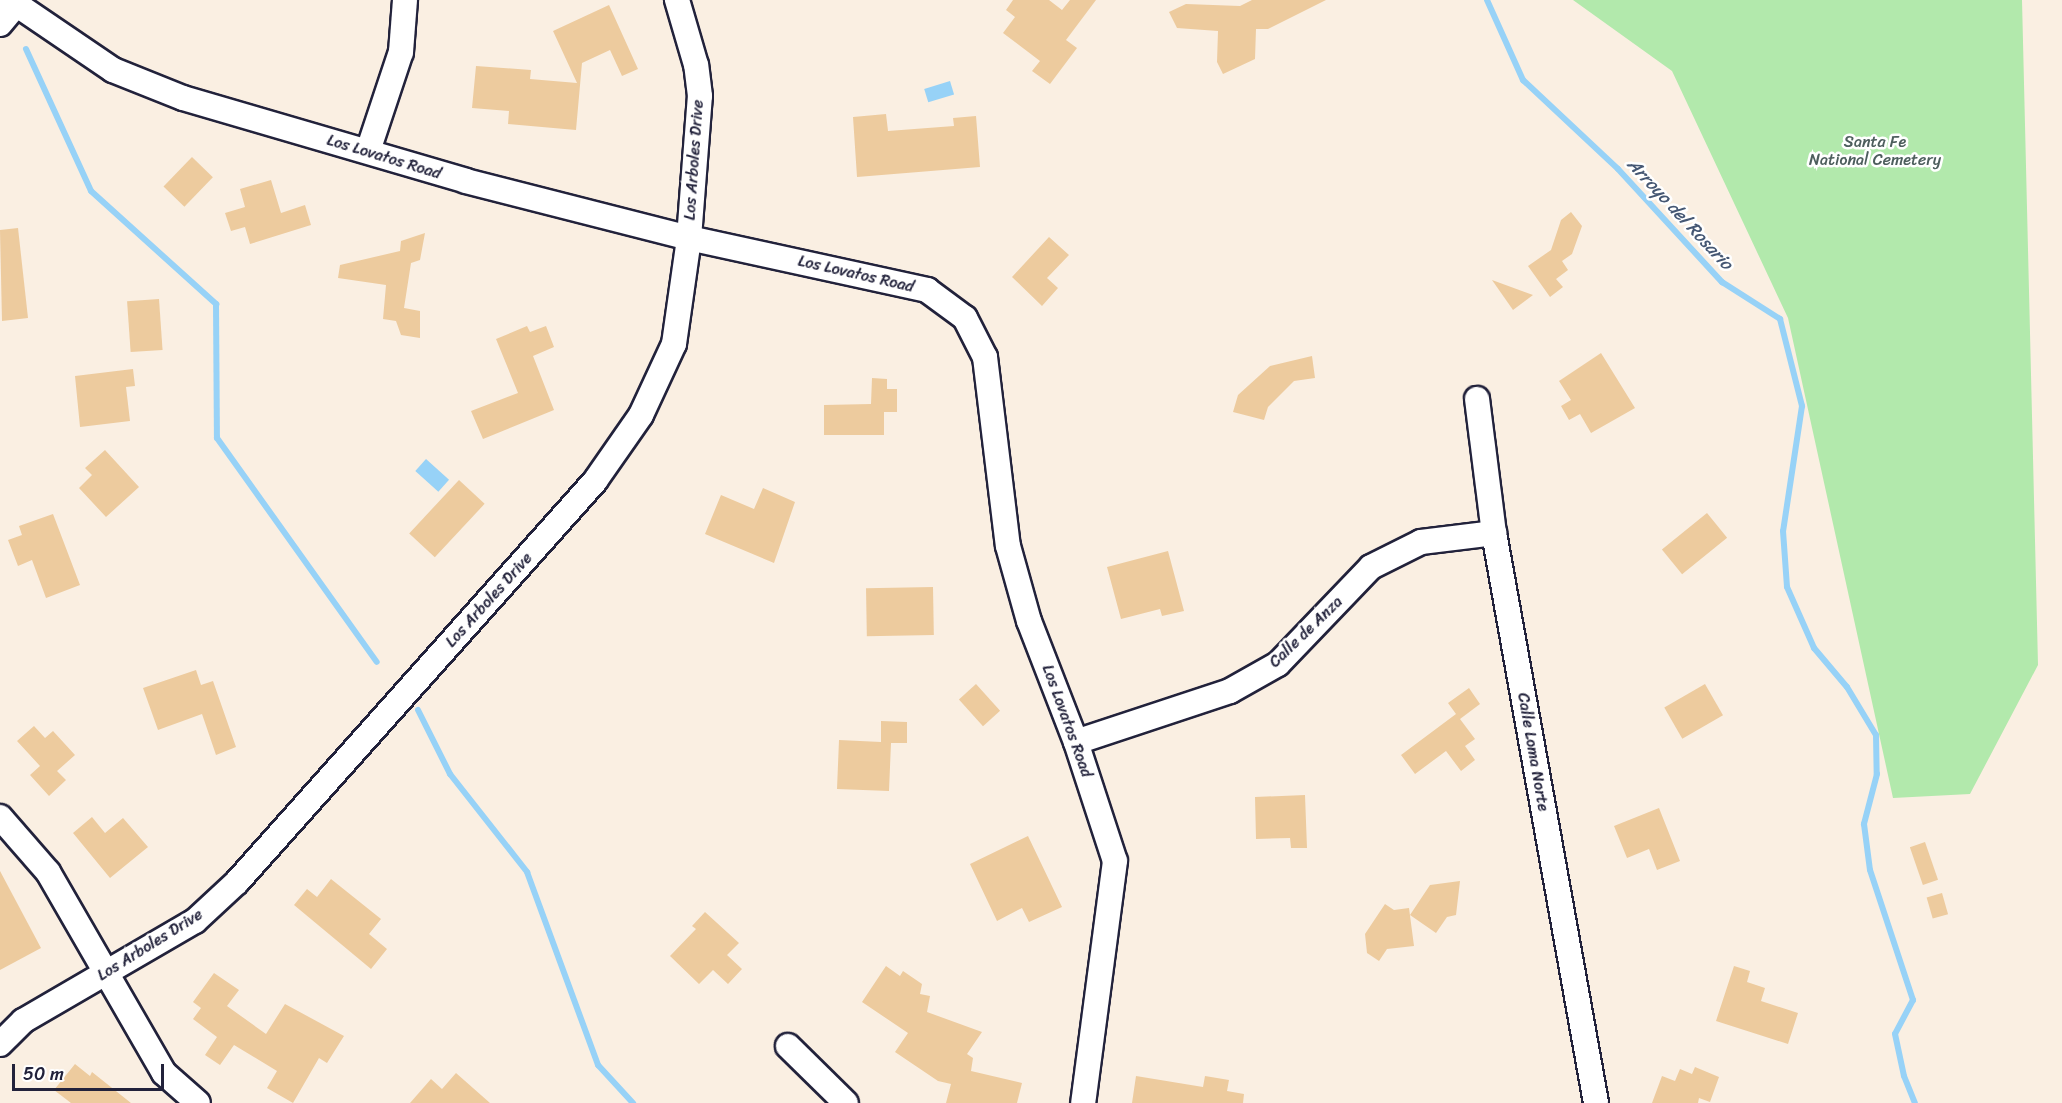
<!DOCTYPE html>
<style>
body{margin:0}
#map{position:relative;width:2062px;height:1103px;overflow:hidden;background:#faefe2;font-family:Sriracha,sans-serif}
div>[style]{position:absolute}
.green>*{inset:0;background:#b2e9ac}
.water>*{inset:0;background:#97d2f7;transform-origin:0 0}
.stream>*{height:6px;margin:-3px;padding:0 3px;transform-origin:3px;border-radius:3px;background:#97d2f7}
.building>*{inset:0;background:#edcb9e;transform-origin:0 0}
.roads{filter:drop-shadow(2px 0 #22223b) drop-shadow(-2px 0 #22223b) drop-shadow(0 2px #22223b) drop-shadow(0 -2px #22223b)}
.street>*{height:24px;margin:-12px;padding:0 12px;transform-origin:12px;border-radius:12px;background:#fff}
span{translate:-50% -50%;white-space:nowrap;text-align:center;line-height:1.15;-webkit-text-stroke:5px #fff;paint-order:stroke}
.park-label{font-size:16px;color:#4d5e5d}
.street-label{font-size:16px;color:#22223b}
.water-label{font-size:18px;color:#455773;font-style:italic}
.scale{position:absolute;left:12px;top:1064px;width:152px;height:27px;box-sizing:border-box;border:3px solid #22223b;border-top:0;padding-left:8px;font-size:18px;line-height:21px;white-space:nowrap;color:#22223b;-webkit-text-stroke:4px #fff;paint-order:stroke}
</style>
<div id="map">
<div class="green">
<i style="clip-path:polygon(1573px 0,2022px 0,2038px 665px,1970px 794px,1893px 798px,1788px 318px,1672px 71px)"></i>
</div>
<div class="water">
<i style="left:950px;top:81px;width:14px;height:27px;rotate:73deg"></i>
<i style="left:426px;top:459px;width:31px;height:16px;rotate:42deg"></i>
</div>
<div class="stream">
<i style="left:1487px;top:0;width:88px;rotate:65.8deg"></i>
<i style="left:1523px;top:80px;width:130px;rotate:43.1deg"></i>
<i style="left:1618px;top:169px;width:154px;rotate:47.4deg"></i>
<i style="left:1722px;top:282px;width:69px;rotate:32.5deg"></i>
<i style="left:1780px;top:319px;width:90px;rotate:75.8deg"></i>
<i style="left:1802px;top:406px;width:126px;rotate:98.6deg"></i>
<i style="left:1783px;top:531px;width:56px;rotate:85.9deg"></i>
<i style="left:1787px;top:587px;width:67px;rotate:66.1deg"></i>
<i style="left:1814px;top:648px;width:51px;rotate:49.8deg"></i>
<i style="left:1847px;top:687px;width:56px;rotate:58.9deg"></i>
<i style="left:1876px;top:735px;width:39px;rotate:89deg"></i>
<i style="left:1877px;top:774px;width:52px;rotate:104.6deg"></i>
<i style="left:1864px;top:824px;width:46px;rotate:82.6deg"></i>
<i style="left:1870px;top:870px;width:137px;rotate:71.7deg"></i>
<i style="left:1913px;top:1000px;width:38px;rotate:118deg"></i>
<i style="left:1895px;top:1034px;width:43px;rotate:77.9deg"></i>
<i style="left:1904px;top:1076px;width:29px;rotate:68deg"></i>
<i style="left:26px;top:49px;width:156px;rotate:65.4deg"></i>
<i style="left:91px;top:191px;width:169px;rotate:42.1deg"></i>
<i style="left:216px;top:304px;width:134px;rotate:89.6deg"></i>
<i style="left:217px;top:438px;width:275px;rotate:54.5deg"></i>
<i style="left:418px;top:710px;width:72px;rotate:63.4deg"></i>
<i style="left:450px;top:774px;width:125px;rotate:51.8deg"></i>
<i style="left:527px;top:872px;width:206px;rotate:69.8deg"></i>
<i style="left:598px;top:1065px;width:52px;rotate:47.4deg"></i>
</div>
<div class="building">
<i style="clip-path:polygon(1013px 0,1049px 0,1062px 10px,1070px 0,1096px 0,1066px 40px,1077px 48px,1050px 84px,1032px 71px,1040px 61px,1003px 33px,1015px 17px,1006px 10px)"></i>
<i style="clip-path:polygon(1252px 0,1326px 0,1268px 29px,1256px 29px,1255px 59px,1223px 74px,1217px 62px,1218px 31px,1177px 28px,1169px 12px,1186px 4px,1240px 6px)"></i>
<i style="clip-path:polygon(609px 5px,638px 69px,622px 76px,610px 50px,582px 63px,576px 130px,508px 124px,509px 111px,472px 108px,476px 66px,531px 70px,530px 79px,577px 83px,553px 31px)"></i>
<i style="clip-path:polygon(886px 114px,888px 131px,954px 126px,953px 118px,976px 116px,980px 167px,857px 177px,853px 117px)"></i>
<i style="left:192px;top:157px;width:29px;height:41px;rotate:44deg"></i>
<i style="clip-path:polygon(271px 180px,281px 213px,305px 205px,311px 225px,250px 244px,245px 227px,231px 231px,225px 213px,245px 207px,240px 189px)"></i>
<i style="clip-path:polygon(1571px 212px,1582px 226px,1572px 254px,1562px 261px,1568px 270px,1556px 279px,1563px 287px,1550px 297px,1528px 266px,1551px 250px,1561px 220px)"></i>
<i style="clip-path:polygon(18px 228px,28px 318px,2px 321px,0 230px)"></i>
<i style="clip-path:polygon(425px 233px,420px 260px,411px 263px,404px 308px,420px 311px,420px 338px,401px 335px,396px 321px,383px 319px,386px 285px,338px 278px,340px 265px,400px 251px,401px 241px)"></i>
<i style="clip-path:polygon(1049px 237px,1069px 255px,1047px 278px,1058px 288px,1042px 306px,1012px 277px)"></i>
<i style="clip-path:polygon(1492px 280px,1533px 295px,1513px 310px)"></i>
<i style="left:159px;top:299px;width:51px;height:32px;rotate:86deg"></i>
<i style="clip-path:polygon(527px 326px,530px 332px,546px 326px,554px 347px,533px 356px,554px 410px,483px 439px,471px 411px,518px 393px,496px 339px)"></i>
<i style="clip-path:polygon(1601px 353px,1635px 408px,1591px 433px,1580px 414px,1569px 420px,1561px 406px,1571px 400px,1559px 381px)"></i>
<i style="clip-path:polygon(1312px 356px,1315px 378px,1294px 381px,1268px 407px,1264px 420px,1233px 412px,1238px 395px,1270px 366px)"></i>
<i style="clip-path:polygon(133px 369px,135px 386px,126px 387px,130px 421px,80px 427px,75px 376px)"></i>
<i style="clip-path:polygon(872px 378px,887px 379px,887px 389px,897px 389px,897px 412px,884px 412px,884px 435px,824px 435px,824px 405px,871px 404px)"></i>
<i style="clip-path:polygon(105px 450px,139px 487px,106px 517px,79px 488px,92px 475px,85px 468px)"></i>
<i style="left:459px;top:480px;width:35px;height:73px;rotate:43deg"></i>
<i style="clip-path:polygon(763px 488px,795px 502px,774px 563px,705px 534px,721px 495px,754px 509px)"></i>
<i style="left:1707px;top:513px;width:32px;height:58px;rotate:51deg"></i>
<i style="clip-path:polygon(53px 514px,80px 585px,46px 598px,32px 560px,18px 566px,8px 540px,22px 535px,19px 526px)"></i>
<i style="clip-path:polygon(1168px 551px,1184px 611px,1162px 616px,1160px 609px,1121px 619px,1107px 567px)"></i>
<i style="left:933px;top:587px;width:48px;height:67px;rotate:89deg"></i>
<i style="clip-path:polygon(196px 670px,201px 685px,213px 681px,236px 747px,216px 755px,202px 714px,158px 730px,143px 688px)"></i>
<i style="left:976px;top:684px;width:36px;height:23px;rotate:48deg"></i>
<i style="left:1705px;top:684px;width:36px;height:47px;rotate:60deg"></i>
<i style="clip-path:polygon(1469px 688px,1480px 704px,1460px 719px,1475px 739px,1465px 746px,1475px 760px,1461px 771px,1446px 751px,1415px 774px,1401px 755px,1456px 714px,1448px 703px)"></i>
<i style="clip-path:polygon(881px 721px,907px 722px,907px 743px,891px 743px,889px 791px,837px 789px,839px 740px,881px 742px)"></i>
<i style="clip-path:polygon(34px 726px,45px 738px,53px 731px,75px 755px,57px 771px,66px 780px,49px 796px,30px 775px,40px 766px,17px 741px)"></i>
<i style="clip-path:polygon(1305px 795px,1307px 848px,1291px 848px,1290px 838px,1256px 839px,1255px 797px)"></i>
<i style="clip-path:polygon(1659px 808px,1680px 861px,1657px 870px,1649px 849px,1627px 858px,1614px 826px)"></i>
<i style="clip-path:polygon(92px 817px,105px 833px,123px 818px,148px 847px,110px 878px,73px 833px)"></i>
<i style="clip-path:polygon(1028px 836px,1062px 907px,1029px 922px,1022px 908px,997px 921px,970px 864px)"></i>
<i style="left:1925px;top:842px;width:40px;height:16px;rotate:71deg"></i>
<i style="clip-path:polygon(0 871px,41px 948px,0 970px)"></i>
<i style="clip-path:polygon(331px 879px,381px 919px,369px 934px,387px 949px,371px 969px,294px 905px,307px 889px,317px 897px)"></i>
<i style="clip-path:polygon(1460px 881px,1456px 915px,1447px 917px,1436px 933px,1410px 915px,1430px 885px)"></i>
<i style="left:1942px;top:893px;width:22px;height:16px;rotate:74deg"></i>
<i style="clip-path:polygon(1385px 904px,1394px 910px,1409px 908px,1414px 946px,1387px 949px,1379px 961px,1367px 953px,1365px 934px)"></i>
<i style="clip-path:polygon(705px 912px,739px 943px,727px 955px,742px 969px,728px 984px,713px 970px,699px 984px,670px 956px,696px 929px,692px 926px)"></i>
<i style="clip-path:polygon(886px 966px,900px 976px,903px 971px,922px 984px,920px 994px,930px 996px,927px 1012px,982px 1032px,967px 1054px,973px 1058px,971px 1071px,1022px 1083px,1017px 1103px,946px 1103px,951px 1084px,938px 1081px,895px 1052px,908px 1033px,862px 1002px)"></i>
<i style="clip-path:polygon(1734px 966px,1750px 971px,1747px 982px,1765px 988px,1761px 1001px,1798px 1013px,1788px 1044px,1716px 1021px)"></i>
<i style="clip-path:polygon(214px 973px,239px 990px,227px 1006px,266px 1034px,285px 1004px,344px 1036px,327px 1063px,319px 1058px,293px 1103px,267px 1088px,277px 1071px,234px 1045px,220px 1065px,205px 1055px,217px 1037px,193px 1019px,201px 1008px,193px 1002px)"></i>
<i style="clip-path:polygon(75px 1064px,90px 1076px,92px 1072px,131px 1103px,71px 1103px,54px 1090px)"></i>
<i style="clip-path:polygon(1695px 1067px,1719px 1077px,1710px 1102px,1699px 1098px,1698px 1103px,1652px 1103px,1662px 1076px,1675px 1081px,1680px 1069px,1692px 1074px)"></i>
<i style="clip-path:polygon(456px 1073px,490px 1103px,410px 1103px,431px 1079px,442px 1089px)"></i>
<i style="clip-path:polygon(1136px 1076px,1203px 1087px,1205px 1076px,1229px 1080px,1227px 1091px,1244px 1094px,1243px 1103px,1132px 1103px)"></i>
</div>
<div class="roads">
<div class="street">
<i style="left:10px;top:0;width:125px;rotate:34.2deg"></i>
<i style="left:113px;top:70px;width:75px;rotate:21.8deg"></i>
<i style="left:183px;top:98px;width:295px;rotate:16.3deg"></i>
<i style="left:466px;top:181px;width:230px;rotate:14.3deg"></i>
<i style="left:689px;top:238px;width:244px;rotate:12.3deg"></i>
<i style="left:927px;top:290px;width:47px;rotate:36.4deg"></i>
<i style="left:965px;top:318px;width:44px;rotate:62.9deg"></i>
<i style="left:985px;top:357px;width:190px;rotate:83.1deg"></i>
<i style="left:1008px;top:546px;width:78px;rotate:74.4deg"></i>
<i style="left:1029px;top:621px;width:130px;rotate:68.8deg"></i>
<i style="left:1076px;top:742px;width:125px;rotate:71.9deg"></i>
<i style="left:1115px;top:861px;width:244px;rotate:97.5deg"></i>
<i style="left:0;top:24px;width:25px;rotate:-50deg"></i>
<i style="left:368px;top:151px;width:104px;rotate:-71.6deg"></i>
<i style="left:401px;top:52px;width:52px;rotate:-85.6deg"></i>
<i style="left:1477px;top:399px;width:135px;rotate:82.8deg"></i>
<i style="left:1494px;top:533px;width:579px;rotate:79.85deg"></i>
<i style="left:1076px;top:742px;width:162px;rotate:-18.3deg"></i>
<i style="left:1230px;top:691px;width:55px;rotate:-29.4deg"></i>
<i style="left:1278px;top:664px;width:134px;rotate:-46.2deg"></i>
<i style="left:1371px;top:567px;width:56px;rotate:-26.6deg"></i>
<i style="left:1421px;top:542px;width:74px;rotate:-7deg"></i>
<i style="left:0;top:817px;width:73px;rotate:48.9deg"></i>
<i style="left:48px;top:872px;width:232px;rotate:60deg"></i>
<i style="left:164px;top:1073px;width:45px;rotate:41.4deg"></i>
<i style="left:0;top:1044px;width:33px;rotate:-45deg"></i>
<i style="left:23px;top:1021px;width:199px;rotate:-30.2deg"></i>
<i style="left:195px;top:921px;width:57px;rotate:-42.9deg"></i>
<i style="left:237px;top:882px;width:538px;rotate:-48.24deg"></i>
<i style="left:595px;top:481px;width:80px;rotate:-55.1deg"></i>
<i style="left:641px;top:415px;width:78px;rotate:-65.1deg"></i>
<i style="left:674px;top:344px;width:107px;rotate:-81.9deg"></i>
<i style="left:689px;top:238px;width:142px;rotate:-85.6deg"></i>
<i style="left:700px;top:96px;width:31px;rotate:-97deg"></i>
<i style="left:696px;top:65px;width:68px;rotate:-106.3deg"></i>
<i style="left:788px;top:1046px;width:81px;rotate:44.5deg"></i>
</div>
</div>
<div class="park-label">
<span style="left:1875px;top:151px">Santa Fe<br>National Cemetery</span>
</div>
<div class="street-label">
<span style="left:384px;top:157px;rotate:17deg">Los Lovatos Road</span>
<span style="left:694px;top:160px;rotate:-86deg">Los Arboles Drive</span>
<span style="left:856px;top:274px;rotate:13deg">Los Lovatos Road</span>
<span style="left:489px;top:600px;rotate:-48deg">Los Arboles Drive</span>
<span style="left:1306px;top:632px;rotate:-44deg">Calle de Anza</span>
<span style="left:1067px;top:721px;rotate:70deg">Los Lovatos Road</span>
<span style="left:1533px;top:752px;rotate:80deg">Calle Loma Norte</span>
<span style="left:150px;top:945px;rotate:-32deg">Los Arboles Drive</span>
</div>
<div class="water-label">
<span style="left:1680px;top:214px;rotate:47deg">Arroyo del Rosario</span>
</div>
<div class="scale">50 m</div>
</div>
